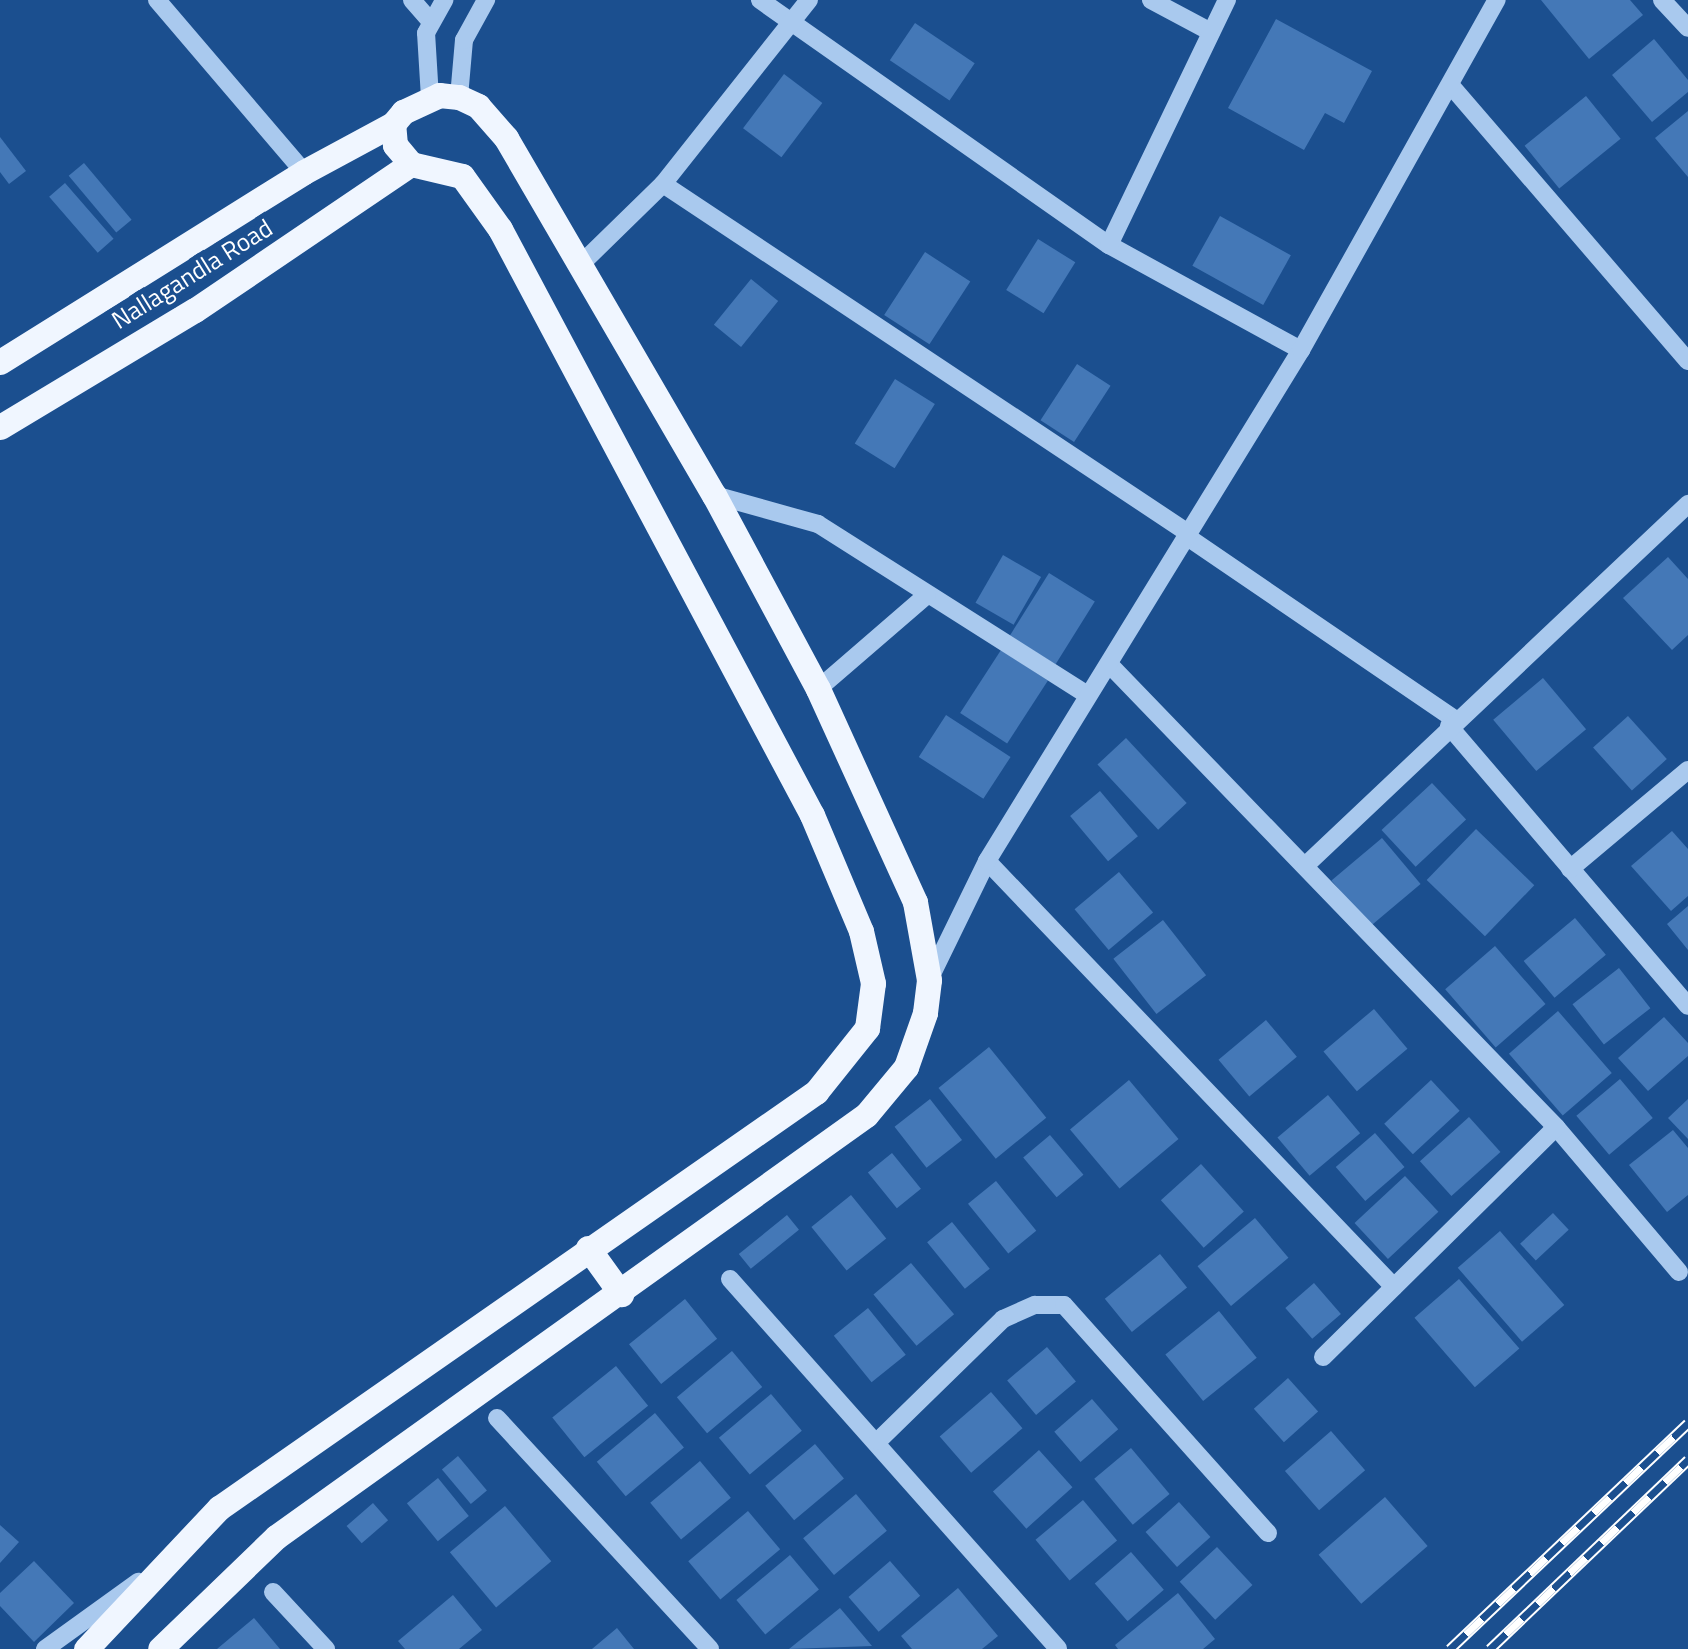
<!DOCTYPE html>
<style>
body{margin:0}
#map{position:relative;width:1688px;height:1649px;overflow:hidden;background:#1b4f8f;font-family:"Titillium Web",sans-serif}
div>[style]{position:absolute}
.building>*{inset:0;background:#4478b7;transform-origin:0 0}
.minor>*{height:18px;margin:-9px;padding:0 9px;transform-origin:9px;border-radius:9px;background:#a9c9ee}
.major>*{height:25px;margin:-12.5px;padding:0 12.5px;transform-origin:12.5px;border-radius:12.5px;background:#f0f6ff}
.rail>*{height:11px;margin-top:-5.5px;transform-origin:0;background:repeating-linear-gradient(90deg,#1b4f8f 0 22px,#fff 0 44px);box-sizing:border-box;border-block:2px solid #fff}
span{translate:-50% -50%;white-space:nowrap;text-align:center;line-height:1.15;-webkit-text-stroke:10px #1b4f8f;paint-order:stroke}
.street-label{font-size:25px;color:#fff}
</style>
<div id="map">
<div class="building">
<i style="clip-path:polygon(1541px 0,1630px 0,1643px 15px,1589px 59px)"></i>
<i style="clip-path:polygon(1276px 19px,1372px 71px,1344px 123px,1325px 113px,1304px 150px,1228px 108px)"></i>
<i style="left:915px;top:23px;width:72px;height:45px;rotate:34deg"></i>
<i style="clip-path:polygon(1654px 39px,1688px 80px,1688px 92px,1652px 122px,1612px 75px)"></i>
<i style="left:784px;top:74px;width:48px;height:68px;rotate:37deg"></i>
<i style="left:1586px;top:96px;width:55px;height:79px;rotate:51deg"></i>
<i style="clip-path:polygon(1688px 111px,1688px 177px,1655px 138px)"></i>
<i style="clip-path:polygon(0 137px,26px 171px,9px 184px,0 172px)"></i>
<i style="left:84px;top:163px;width:74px;height:20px;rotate:50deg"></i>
<i style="left:65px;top:183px;width:74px;height:21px;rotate:49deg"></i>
<i style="left:1220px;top:216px;width:81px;height:57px;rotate:29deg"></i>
<i style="left:1038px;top:239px;width:44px;height:60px;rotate:32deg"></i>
<i style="left:925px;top:252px;width:54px;height:75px;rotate:33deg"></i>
<i style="left:751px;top:279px;width:35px;height:59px;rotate:39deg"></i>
<i style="left:1077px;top:364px;width:40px;height:67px;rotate:33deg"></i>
<i style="left:895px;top:379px;width:47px;height:76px;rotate:32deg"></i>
<i style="left:1003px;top:555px;width:44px;height:55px;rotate:30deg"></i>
<i style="clip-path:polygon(1668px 557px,1688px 579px,1688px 635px,1672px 650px,1623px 598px)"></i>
<i style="left:1049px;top:573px;width:54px;height:74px;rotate:32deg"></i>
<i style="left:1001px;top:650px;width:56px;height:75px;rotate:33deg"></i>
<i style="left:1543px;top:678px;width:67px;height:65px;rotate:50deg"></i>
<i style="left:946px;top:715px;width:77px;height:50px;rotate:33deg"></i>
<i style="left:1628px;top:716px;width:58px;height:47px;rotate:48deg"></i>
<i style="left:1126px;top:738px;width:89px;height:39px;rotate:47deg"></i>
<i style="left:1432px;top:783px;width:50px;height:69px;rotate:47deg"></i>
<i style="left:1100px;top:791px;width:59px;height:39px;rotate:50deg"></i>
<i style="left:1476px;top:829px;width:81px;height:71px;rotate:44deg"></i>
<i style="clip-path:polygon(1672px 831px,1688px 849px,1688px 896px,1671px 911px,1631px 866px)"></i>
<i style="left:1382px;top:838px;width:60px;height:66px;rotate:50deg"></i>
<i style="left:1119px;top:872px;width:53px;height:58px;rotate:50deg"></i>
<i style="clip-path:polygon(1688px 906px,1688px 950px,1667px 924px)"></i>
<i style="left:1575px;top:918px;width:48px;height:67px;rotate:50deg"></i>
<i style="left:1163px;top:920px;width:70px;height:63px;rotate:52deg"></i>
<i style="left:1495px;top:946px;width:77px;height:66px;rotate:49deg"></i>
<i style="left:1619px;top:968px;width:51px;height:59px;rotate:52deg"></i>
<i style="left:1374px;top:1009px;width:52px;height:66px;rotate:50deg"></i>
<i style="left:1558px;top:1011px;width:82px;height:65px;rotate:49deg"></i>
<i style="clip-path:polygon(1664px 1017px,1688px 1043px,1688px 1056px,1648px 1091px,1618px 1058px)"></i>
<i style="left:1266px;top:1020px;width:48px;height:62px;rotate:50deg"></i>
<i style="left:989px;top:1047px;width:91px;height:65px;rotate:51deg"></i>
<i style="left:1620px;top:1079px;width:51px;height:57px;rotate:50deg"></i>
<i style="left:1129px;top:1080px;width:77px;height:77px;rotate:50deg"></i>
<i style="left:1431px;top:1080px;width:42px;height:64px;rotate:47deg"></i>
<i style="left:1328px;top:1095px;width:50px;height:66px;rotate:50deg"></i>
<i style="left:930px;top:1099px;width:52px;height:45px;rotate:52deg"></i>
<i style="clip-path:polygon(1688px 1099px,1688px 1139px,1668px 1118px)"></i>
<i style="left:1469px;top:1117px;width:47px;height:66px;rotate:48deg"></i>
<i style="clip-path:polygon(1673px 1130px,1688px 1148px,1688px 1195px,1667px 1212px,1629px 1165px)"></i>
<i style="left:1375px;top:1133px;width:45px;height:52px;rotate:49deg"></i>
<i style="left:1050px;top:1135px;width:52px;height:35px;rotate:50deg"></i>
<i style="left:892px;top:1153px;width:46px;height:31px;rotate:51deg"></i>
<i style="left:1201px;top:1164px;width:64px;height:54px;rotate:48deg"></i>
<i style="left:1405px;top:1176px;width:49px;height:69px;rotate:47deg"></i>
<i style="left:996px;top:1181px;width:64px;height:36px;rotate:51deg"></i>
<i style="left:851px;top:1195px;width:56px;height:51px;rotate:51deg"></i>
<i style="left:1553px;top:1213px;width:23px;height:45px;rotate:47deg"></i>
<i style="left:787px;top:1215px;width:19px;height:62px;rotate:51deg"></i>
<i style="left:1255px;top:1218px;width:52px;height:75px;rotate:50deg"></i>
<i style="left:952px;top:1222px;width:60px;height:32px;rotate:51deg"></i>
<i style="left:1500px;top:1231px;width:98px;height:56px;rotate:49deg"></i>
<i style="left:1160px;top:1254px;width:43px;height:71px;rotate:51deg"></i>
<i style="left:911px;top:1263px;width:67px;height:49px;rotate:50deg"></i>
<i style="left:1459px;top:1279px;width:92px;height:59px;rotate:49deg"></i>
<i style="left:1314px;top:1283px;width:41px;height:38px;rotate:49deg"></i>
<i style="left:685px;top:1299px;width:51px;height:72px;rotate:51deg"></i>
<i style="left:868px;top:1308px;width:60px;height:44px;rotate:51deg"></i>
<i style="left:1219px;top:1311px;width:60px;height:69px;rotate:51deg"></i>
<i style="left:1047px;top:1347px;width:45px;height:52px;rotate:50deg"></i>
<i style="left:732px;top:1351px;width:47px;height:72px;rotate:50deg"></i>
<i style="left:616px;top:1366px;width:51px;height:82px;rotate:51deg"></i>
<i style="left:1288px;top:1378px;width:45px;height:46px;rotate:48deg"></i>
<i style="left:991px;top:1392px;width:48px;height:68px;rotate:49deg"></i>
<i style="left:771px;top:1394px;width:48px;height:68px;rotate:50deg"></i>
<i style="left:1092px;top:1399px;width:40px;height:50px;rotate:49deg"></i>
<i style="left:655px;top:1413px;width:45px;height:76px;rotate:50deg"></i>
<i style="left:1331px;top:1431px;width:52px;height:61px;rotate:49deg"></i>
<i style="left:815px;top:1444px;width:45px;height:65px;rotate:50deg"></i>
<i style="left:1131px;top:1448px;width:60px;height:48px;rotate:50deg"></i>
<i style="left:1039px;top:1450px;width:50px;height:62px;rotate:48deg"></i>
<i style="left:458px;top:1456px;width:45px;height:21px;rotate:50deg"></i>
<i style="left:700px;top:1461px;width:48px;height:65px;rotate:50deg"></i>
<i style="left:438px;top:1478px;width:49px;height:40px;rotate:51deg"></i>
<i style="left:856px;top:1494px;width:48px;height:69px;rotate:50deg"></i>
<i style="left:1385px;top:1497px;width:65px;height:88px;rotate:49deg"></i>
<i style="left:1083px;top:1500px;width:53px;height:62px;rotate:50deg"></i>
<i style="left:1179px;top:1502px;width:47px;height:45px;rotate:48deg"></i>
<i style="left:373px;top:1503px;width:23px;height:35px;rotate:49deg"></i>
<i style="left:505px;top:1506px;width:72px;height:72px;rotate:50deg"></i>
<i style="left:748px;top:1511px;width:50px;height:78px;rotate:50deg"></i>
<i style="clip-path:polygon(0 1525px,19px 1542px,0 1563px)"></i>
<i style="left:1217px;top:1547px;width:52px;height:51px;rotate:47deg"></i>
<i style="left:1131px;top:1552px;width:50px;height:48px;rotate:49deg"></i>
<i style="left:790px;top:1555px;width:45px;height:70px;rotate:50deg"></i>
<i style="clip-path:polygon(34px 1561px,74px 1603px,34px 1642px,0 1606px,0 1593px)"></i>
<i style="left:890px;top:1561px;width:46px;height:55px;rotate:49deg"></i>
<i style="clip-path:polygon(958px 1588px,998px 1636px,982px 1649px,912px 1649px,901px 1636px)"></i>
<i style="clip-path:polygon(1178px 1593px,1215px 1639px,1203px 1649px,1118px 1649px,1115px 1645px)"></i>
<i style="clip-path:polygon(453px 1595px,482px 1630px,459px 1649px,405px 1649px,398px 1641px)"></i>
<i style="clip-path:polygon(840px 1608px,872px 1646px,789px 1649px)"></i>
<i style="clip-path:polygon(254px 1618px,280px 1649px,217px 1649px)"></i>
<i style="clip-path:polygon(617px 1628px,634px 1649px,592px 1649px)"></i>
</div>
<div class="minor">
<i style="left:157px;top:0;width:226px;rotate:49.5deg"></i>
<i style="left:412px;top:0;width:29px;rotate:49deg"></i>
<i style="left:760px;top:0;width:426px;rotate:35.1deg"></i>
<i style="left:1109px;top:245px;width:219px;rotate:28.7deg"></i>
<i style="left:1151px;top:0;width:68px;rotate:28.1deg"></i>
<i style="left:1662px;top:0;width:38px;rotate:47deg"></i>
<i style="left:1453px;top:88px;width:360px;rotate:49.3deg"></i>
<i style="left:459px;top:97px;width:57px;rotate:-85deg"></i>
<i style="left:464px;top:40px;width:46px;rotate:-61.2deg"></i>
<i style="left:430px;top:98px;width:65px;rotate:-93.5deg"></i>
<i style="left:426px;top:33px;width:38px;rotate:-61deg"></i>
<i style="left:663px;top:184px;width:630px;rotate:33.61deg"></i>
<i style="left:1109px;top:245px;width:272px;rotate:-64.3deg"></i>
<i style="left:581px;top:264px;width:115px;rotate:-44.3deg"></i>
<i style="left:663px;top:184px;width:235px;rotate:-51.6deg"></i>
<i style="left:714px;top:495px;width:108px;rotate:15.6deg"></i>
<i style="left:818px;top:524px;width:319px;rotate:32.4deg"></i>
<i style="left:1186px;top:536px;width:327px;rotate:34.3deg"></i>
<i style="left:1109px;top:664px;width:644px;rotate:46.01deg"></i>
<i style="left:1556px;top:1127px;width:190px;rotate:49.7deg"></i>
<i style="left:818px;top:689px;width:144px;rotate:-40.8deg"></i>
<i style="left:1449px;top:726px;width:368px;rotate:49.5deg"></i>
<i style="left:987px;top:861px;width:589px;rotate:46.31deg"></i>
<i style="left:1306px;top:865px;width:526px;rotate:-43.38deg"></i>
<i style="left:1570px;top:869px;width:154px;rotate:-40deg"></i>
<i style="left:929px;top:980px;width:132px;rotate:-64deg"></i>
<i style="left:987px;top:861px;width:600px;rotate:-58.43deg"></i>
<i style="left:1301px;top:350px;width:401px;rotate:-60.8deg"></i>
<i style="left:730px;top:1279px;width:494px;rotate:48.4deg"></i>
<i style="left:1323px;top:1357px;width:327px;rotate:-44.6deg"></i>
<i style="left:497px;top:1418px;width:314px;rotate:47.3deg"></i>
<i style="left:878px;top:1441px;width:175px;rotate:-44.3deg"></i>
<i style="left:1003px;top:1319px;width:35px;rotate:-24deg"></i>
<i style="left:1035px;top:1305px;width:29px"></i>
<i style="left:1064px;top:1305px;width:306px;rotate:48.2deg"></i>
<i style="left:273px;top:1592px;width:78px;rotate:47.1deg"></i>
<i style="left:45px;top:1649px;width:115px;rotate:-35.8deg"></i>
</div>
<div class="major">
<i style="left:0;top:362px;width:358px;rotate:-32deg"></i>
<i style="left:304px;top:172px;width:101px;rotate:-28.3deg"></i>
<i style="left:0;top:427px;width:227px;rotate:-31deg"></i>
<i style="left:195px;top:310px;width:261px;rotate:-34.1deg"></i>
<i style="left:588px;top:1248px;width:57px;rotate:54.3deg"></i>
<i style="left:86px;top:1649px;width:194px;rotate:-46.7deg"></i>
<i style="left:219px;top:1508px;width:728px;rotate:-34.87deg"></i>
<i style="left:816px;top:1092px;width:82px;rotate:-51.4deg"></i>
<i style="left:867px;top:1028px;width:45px;rotate:-82.4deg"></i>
<i style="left:873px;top:983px;width:53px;rotate:-103deg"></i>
<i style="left:861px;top:931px;width:126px;rotate:-112.9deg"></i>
<i style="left:812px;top:815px;width:664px;rotate:-118.03deg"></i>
<i style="left:500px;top:229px;width:65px;rotate:-125.6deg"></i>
<i style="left:462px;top:176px;width:52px;rotate:-166.8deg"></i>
<i style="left:411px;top:164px;width:25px;rotate:-130deg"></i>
<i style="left:395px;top:145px;width:21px;rotate:-95deg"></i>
<i style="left:393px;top:124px;width:16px;rotate:-50deg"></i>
<i style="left:403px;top:112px;width:40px;rotate:-25deg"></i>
<i style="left:439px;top:95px;width:20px;rotate:6deg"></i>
<i style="left:459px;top:97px;width:21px;rotate:25deg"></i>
<i style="left:478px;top:106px;width:43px;rotate:48.8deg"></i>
<i style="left:506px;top:138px;width:413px;rotate:59.8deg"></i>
<i style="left:714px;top:495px;width:220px;rotate:61.8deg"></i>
<i style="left:818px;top:689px;width:234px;rotate:65.5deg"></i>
<i style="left:915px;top:902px;width:79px;rotate:79.8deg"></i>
<i style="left:929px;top:980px;width:33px;rotate:97deg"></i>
<i style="left:925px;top:1013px;width:57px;rotate:109.4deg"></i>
<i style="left:906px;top:1067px;width:62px;rotate:129.8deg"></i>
<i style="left:866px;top:1115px;width:725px;rotate:144.43deg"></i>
<i style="left:276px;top:1537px;width:161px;rotate:136deg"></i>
</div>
<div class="rail">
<i style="left:1450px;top:1649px;width:328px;rotate:-43.5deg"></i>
<i style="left:1490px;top:1649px;width:274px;rotate:-43.7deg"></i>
</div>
<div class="street-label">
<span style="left:192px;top:274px;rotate:-32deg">Nallagandla Road</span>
</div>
</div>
